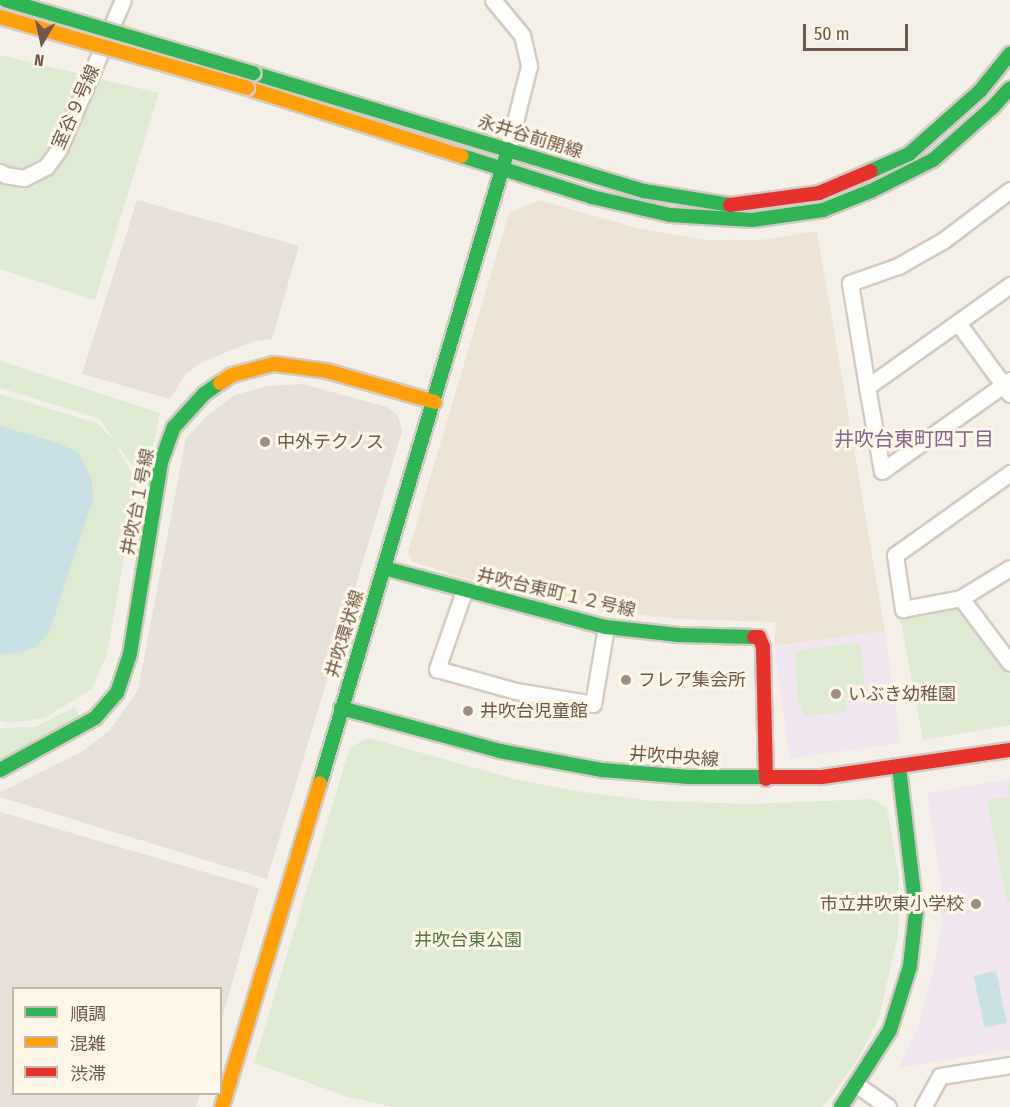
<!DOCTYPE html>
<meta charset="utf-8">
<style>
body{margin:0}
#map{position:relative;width:1010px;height:1107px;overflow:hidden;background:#f4f0e7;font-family:"Fira Sans Condensed","Noto Sans JP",sans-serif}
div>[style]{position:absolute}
.residential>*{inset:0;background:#ede3d4}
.industrial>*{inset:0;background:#e6e0d8}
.education>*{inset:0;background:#f1e6ef;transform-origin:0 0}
.green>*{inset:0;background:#dfead2}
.water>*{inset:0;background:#c9e1e4;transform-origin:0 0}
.roads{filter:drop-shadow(2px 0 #d3cbc3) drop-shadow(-2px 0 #d3cbc3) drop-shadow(0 2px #d3cbc3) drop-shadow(0 -2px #d3cbc3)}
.street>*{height:15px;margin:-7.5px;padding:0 7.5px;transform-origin:7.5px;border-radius:7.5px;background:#fdfdfb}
.fast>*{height:14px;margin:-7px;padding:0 7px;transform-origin:7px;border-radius:7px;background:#30b455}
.slow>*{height:14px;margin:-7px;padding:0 7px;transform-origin:7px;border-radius:7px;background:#ff9f0a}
.jam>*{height:14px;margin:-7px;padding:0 7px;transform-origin:7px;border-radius:7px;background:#e5322d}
.bridges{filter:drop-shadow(2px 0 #d5ccc3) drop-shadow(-2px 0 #d5ccc3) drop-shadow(0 2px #d5ccc3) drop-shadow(0 -2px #d5ccc3)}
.fast-bridge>*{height:14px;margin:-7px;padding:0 7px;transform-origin:7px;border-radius:7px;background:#30b455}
.slow-bridge>*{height:14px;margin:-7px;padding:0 7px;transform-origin:7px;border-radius:7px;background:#ff9f0a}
.dots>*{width:16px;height:16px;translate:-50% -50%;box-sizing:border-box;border:3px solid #fef6e6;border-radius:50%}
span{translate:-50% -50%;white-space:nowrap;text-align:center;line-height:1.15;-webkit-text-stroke:6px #fef6e6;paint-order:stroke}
.street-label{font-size:18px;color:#70594a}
.poi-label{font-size:18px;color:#70594a}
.left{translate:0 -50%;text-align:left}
.right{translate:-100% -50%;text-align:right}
.park-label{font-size:18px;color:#537a45}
.neighbourhood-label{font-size:20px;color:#866593}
.legend{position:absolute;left:12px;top:987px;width:210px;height:108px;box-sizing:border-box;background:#fef6e6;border:2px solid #c5b7a8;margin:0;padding:8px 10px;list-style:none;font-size:18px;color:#70594a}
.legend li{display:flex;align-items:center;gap:12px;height:30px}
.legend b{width:30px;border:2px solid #c5b7a8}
.north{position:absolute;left:12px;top:12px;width:60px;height:60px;-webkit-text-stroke:4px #fef6e6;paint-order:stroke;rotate:189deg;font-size:16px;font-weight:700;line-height:24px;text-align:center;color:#70594a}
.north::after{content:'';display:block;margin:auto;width:21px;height:27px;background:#70594a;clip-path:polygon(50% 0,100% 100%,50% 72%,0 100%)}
.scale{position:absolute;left:803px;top:24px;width:105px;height:27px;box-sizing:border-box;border:3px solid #70594a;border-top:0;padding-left:8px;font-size:18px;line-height:21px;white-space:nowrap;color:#70594a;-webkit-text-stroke:4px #fef6e6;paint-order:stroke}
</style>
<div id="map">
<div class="residential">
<i style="clip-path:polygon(539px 200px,637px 228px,704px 240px,761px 240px,817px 231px,885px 631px,774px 646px,776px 622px,679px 619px,595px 610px,465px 579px,412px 561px,408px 552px,509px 213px)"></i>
</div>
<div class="industrial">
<i style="clip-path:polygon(137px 200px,299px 246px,272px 339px,255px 341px,202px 362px,185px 375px,170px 399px,82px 374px)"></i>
<i style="clip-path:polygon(303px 384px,387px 407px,398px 415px,402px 432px,267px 879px,0 797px,0 792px,83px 751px,110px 730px,138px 690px,186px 438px,206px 417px,234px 395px,268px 386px)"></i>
<i style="clip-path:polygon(0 812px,259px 888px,221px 1022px,220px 988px,14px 988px,14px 1094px,200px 1094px,196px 1107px,0 1107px)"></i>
</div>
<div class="education">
<i style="left:885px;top:631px;width:113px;height:112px;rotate:82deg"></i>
<i style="clip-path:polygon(1010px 779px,1010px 1049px,899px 1068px,919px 1024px,933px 972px,942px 925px,941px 882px,927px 793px)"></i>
</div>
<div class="green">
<i style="clip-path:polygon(0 55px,159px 93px,95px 300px,0 269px)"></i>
<i style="clip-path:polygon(0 361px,160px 413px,145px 482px,114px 441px,137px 483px,107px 654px,92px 689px,45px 718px,10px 723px,0 721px,0 654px,20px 653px,36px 647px,49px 633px,53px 441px,0 426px,0 394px,97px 423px,114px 440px,99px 418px,0 388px)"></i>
<i style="clip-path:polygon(952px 605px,961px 607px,1010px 675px,1010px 725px,923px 740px,900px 617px)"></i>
<i style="clip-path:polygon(860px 642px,866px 694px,845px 697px,846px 712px,803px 716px,803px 707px,798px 704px,795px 651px)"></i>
<i style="clip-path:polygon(75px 707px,82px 721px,0 760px,0 728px,35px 727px)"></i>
<i style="clip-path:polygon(369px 738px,514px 779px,576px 791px,655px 801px,752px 804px,873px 799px,887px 808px,899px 878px,898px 936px,878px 1020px,858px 1059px,833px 1094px,823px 1107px,394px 1107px,348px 1097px,254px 1063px,350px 747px)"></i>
<i style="clip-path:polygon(1007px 784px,1010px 784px,1010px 902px,1007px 903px,987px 800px,1010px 797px)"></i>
</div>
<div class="water">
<i style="clip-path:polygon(0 426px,53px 441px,78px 452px,92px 479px,93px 499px,49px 633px,36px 647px,20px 653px,0 654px)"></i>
<i style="left:996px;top:971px;width:53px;height:23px;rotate:78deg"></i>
</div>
<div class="roads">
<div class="street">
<i style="left:493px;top:0;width:45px;rotate:50.4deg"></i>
<i style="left:522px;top:35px;width:32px;rotate:77deg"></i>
<i style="left:529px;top:66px;width:86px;rotate:104.2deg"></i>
<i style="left:0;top:172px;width:6px;rotate:31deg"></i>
<i style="left:5px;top:175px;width:19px;rotate:9deg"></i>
<i style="left:24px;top:178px;width:25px;rotate:-27deg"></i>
<i style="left:46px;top:167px;width:22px;rotate:-54deg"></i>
<i style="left:59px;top:149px;width:162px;rotate:-66.8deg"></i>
<i style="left:1010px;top:190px;width:83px;rotate:142.9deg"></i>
<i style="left:944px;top:240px;width:53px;rotate:150.5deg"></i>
<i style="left:898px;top:266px;width:51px;rotate:160.5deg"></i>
<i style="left:850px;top:283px;width:105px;rotate:80.7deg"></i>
<i style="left:867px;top:387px;width:176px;rotate:-35.5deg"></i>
<i style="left:958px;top:323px;width:88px;rotate:53.8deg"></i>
<i style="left:867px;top:387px;width:85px;rotate:79.9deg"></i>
<i style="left:882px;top:471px;width:157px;rotate:-35.4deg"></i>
<i style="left:1010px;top:473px;width:141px;rotate:144.5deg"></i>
<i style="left:895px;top:555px;width:55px;rotate:81.6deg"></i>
<i style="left:903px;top:609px;width:59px;rotate:-10.7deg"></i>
<i style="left:961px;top:598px;width:57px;rotate:-31.5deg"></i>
<i style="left:464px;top:591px;width:83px;rotate:109.1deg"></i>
<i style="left:437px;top:669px;width:82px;rotate:15.6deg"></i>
<i style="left:516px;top:691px;width:78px;rotate:9.6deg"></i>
<i style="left:593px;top:704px;width:78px;rotate:-80.4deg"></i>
<i style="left:961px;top:598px;width:81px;rotate:53deg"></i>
<i style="left:857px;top:1085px;width:38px;rotate:35deg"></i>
<i style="left:923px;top:1107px;width:35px;rotate:-61deg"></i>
<i style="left:940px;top:1076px;width:71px;rotate:-8.9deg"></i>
</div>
<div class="fast">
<i style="left:253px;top:73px;width:408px;rotate:16.8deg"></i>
<i style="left:644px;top:191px;width:87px;rotate:9.2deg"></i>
<i style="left:462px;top:156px;width:136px;rotate:17.5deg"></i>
<i style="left:592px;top:197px;width:80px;rotate:13deg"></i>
<i style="left:670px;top:215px;width:82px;rotate:3.5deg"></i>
<i style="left:752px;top:220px;width:72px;rotate:-8deg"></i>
<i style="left:823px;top:210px;width:52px;rotate:-21.6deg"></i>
<i style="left:871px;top:191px;width:69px;rotate:-26.6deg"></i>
<i style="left:933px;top:160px;width:80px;rotate:-41.5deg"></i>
<i style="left:993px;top:107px;width:25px;rotate:-48deg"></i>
<i style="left:871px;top:171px;width:42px;rotate:-24.1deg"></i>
<i style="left:909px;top:154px;width:95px;rotate:-41.6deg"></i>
<i style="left:980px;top:91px;width:48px;rotate:-51deg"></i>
<i style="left:384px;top:568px;width:230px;rotate:14.9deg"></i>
<i style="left:606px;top:627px;width:73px;rotate:6.3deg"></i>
<i style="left:679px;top:635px;width:75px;rotate:1.5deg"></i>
<i style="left:341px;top:708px;width:165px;rotate:15.1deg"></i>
<i style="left:500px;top:751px;width:104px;rotate:10.6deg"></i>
<i style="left:602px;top:770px;width:87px;rotate:4.6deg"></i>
<i style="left:689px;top:777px;width:83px"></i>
<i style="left:0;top:770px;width:108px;rotate:-28.7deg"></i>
<i style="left:95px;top:718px;width:33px;rotate:-49deg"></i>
<i style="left:117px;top:693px;width:41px;rotate:-71.6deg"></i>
<i style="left:130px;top:654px;width:194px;rotate:-80.8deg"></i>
<i style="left:161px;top:462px;width:37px;rotate:-70deg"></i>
<i style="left:174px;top:427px;width:45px;rotate:-47.7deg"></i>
<i style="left:204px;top:394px;width:19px;rotate:-35deg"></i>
<i style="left:320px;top:783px;width:661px;rotate:-73.48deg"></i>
<i style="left:841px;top:1107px;width:91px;rotate:-57.5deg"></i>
<i style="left:890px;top:1030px;width:67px;rotate:-72.6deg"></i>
<i style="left:910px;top:966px;width:54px;rotate:-83.7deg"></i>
<i style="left:916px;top:912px;width:145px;rotate:-96.7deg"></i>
</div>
<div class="slow">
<i style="left:247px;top:88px;width:225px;rotate:17.6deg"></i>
<i style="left:220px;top:383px;width:14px;rotate:-34deg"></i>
<i style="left:232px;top:375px;width:43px;rotate:-14.7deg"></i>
<i style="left:274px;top:364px;width:53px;rotate:7.5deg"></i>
<i style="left:327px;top:371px;width:112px;rotate:16deg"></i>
<i style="left:222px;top:1107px;width:338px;rotate:-73.2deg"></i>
</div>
<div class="jam">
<i style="left:730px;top:205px;width:90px;rotate:-7.7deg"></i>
<i style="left:819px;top:193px;width:56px;rotate:-22.9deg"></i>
<i style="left:754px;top:637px;width:5px"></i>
<i style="left:759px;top:637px;width:11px;rotate:68deg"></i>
<i style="left:763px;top:647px;width:132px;rotate:88.7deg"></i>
<i style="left:772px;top:777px;width:50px"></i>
<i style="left:822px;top:777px;width:190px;rotate:-8.2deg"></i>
</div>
</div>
<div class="bridges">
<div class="fast-bridge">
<i style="left:5px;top:0;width:259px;rotate:16.4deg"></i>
</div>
<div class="slow-bridge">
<i style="left:0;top:17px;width:257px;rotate:16deg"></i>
</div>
</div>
<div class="dots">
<i style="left:265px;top:442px;background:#9e8e81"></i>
<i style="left:626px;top:680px;background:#9e8e81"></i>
<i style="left:836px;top:694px;background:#9e8e81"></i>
<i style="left:468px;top:711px;background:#9e8e81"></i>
<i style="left:976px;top:904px;background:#9e8e81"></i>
</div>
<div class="street-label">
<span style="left:76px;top:107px;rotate:-66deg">室谷９号線</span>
<span style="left:530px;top:137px;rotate:17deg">永井谷前開線</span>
<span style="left:138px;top:502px;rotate:-79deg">井吹台１号線</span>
<span style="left:556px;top:593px;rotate:13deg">井吹台東町１２号線</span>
<span style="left:345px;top:634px;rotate:-73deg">井吹環状線</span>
<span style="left:674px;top:757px;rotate:4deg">井吹中央線</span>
</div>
<div class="poi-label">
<span class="left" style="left:277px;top:442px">中外テクノス</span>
<span class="left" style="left:638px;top:680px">フレア集会所</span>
<span class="left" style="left:848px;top:694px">いぶき幼稚園</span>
<span class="left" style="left:480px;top:711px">井吹台児童館</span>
<span class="right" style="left:964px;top:904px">市立井吹東小学校</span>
</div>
<div class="park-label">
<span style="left:468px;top:940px">井吹台東公園</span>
</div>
<div class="neighbourhood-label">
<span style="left:914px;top:439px">井吹台東町四丁目</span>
</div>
<ul class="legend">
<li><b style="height:8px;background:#30b455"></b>順調</li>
<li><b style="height:8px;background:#ff9f0a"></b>混雑</li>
<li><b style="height:8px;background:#e5322d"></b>渋滞</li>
</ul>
<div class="north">N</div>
<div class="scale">50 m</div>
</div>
